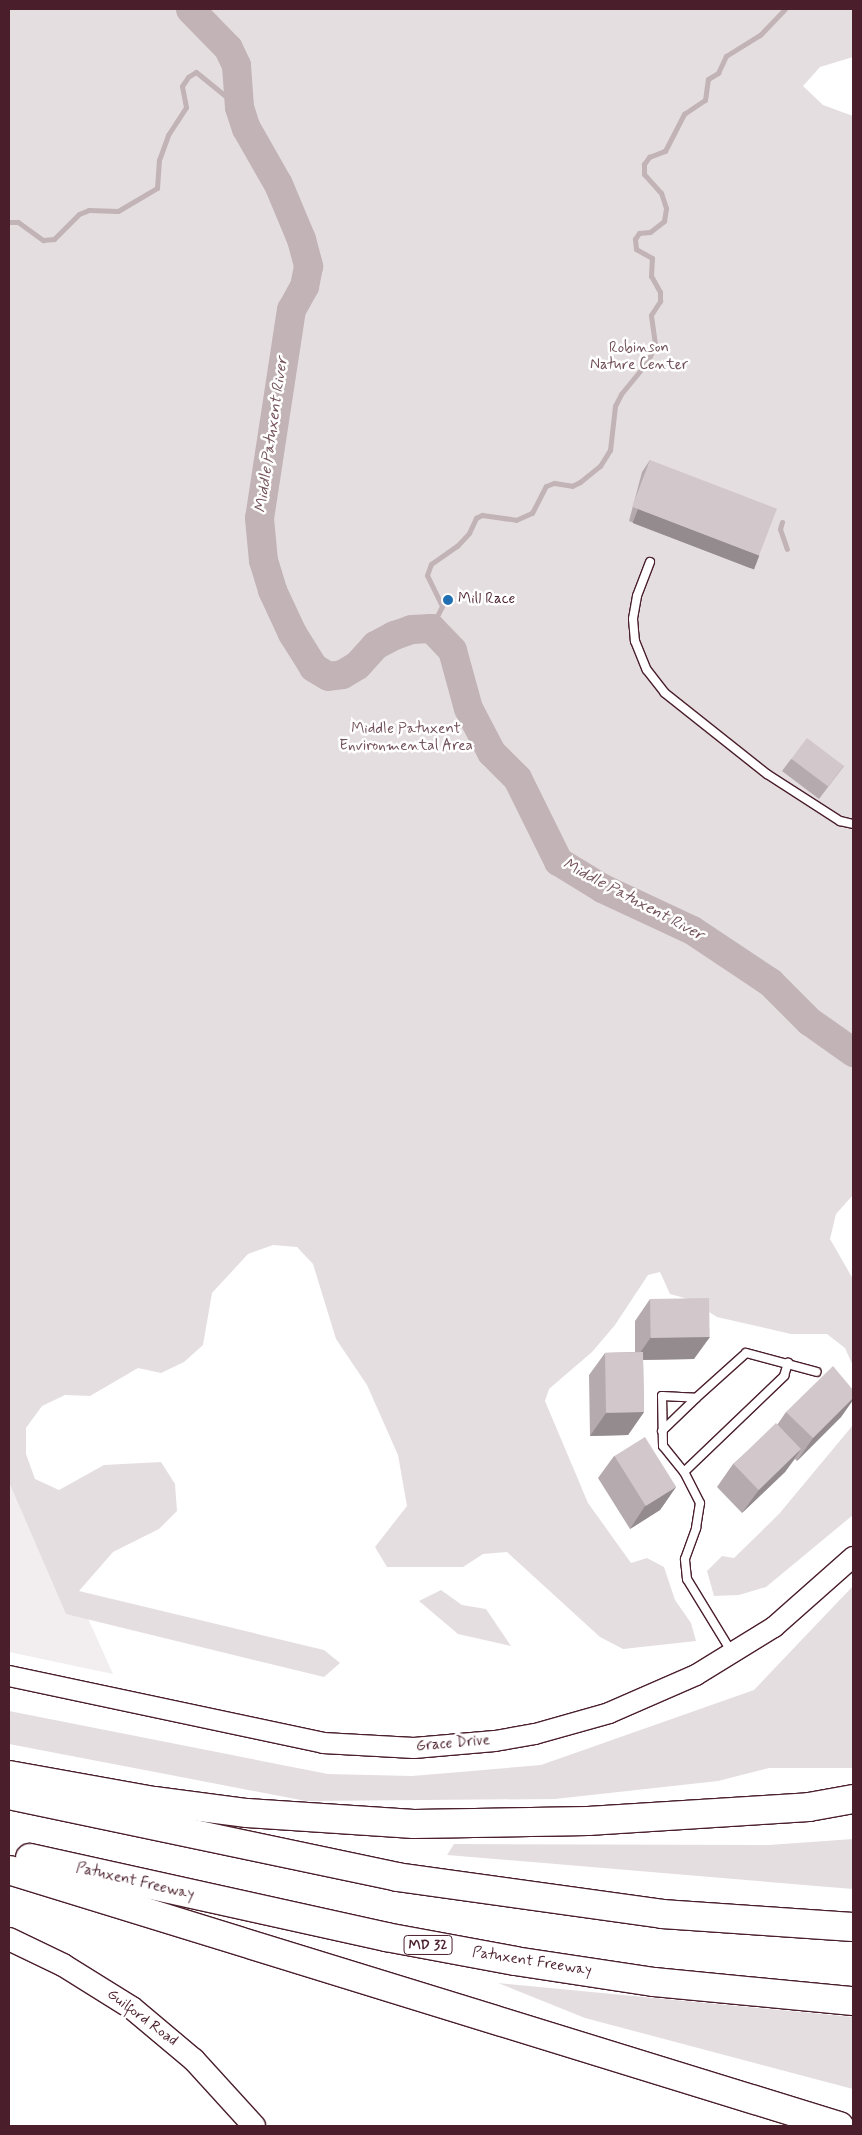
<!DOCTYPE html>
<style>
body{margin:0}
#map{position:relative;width:862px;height:2135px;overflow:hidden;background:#fff;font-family:Mynerve,sans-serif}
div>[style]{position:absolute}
.built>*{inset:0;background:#f2eeef}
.green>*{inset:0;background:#e5dee0}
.stream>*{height:5px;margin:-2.5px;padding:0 2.5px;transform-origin:2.5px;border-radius:2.5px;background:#c1b3b6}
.river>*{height:29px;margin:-14.5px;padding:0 14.5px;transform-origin:14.5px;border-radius:14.5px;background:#c1b3b6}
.roads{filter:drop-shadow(1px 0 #4a1f2b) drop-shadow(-1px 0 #4a1f2b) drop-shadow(0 1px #4a1f2b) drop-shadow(0 -1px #4a1f2b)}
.service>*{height:8px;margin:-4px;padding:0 4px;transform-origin:4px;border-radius:4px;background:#fff}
.tertiary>*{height:20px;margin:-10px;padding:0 10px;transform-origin:10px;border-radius:10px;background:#fff}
.secondary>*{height:22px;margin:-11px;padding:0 11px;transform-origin:11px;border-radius:11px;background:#fff}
.motorway>*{height:28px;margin:-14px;padding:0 14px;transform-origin:14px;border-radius:14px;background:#fff}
.wall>*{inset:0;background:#b5abaf}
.shaded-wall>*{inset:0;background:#938b8e;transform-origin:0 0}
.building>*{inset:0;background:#d2c7cb;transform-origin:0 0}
.dots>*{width:14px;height:14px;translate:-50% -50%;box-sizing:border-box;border:2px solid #fff;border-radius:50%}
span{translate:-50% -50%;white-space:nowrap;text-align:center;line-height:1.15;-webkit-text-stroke:5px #fff;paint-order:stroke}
.shield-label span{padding:1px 4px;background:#fff;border:1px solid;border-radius:4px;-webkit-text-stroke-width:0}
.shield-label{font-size:14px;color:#4a1f2b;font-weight:700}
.park-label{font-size:15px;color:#714f58}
.poi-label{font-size:15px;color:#4a1f2b}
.left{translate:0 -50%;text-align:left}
.street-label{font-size:15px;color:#4a1f2b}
.water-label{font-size:16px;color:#74535c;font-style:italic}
.frame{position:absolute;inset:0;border:10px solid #4a1f2b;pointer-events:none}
</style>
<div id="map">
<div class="built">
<i style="clip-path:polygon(9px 1443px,113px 1674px,9px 1652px)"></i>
</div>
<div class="green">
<i style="clip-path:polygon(9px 9px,853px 9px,853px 57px,820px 67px,803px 86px,823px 105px,853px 116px,853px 1195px,836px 1214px,830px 1239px,853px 1279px,853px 1366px,845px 1348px,827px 1334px,791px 1334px,717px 1317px,688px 1299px,670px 1294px,660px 1272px,648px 1275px,615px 1325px,592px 1352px,549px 1389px,545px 1401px,588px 1503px,631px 1563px,647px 1558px,664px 1567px,675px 1600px,691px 1623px,696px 1641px,623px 1649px,600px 1637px,507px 1552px,483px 1554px,463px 1567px,387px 1567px,375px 1547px,407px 1506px,398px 1455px,367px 1385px,336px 1339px,313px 1264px,297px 1247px,273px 1245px,248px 1254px,212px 1293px,203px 1345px,184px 1362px,161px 1373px,138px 1368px,90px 1396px,65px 1395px,42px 1406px,26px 1428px,26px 1454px,35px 1479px,59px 1490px,104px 1465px,161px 1462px,175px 1484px,177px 1511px,159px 1529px,113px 1552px,79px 1591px,324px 1650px,340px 1663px,324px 1677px,66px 1614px,9px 1482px)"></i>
<i style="clip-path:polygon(853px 1425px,853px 1515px,766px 1587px,739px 1595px,714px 1596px,707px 1571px,722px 1556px,734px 1558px,779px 1514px)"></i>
<i style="clip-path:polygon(853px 1586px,853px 1768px,769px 1768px,718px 1781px,555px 1799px,306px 1801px,9px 1744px,9px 1711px,328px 1774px,412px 1776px,541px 1765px,754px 1690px)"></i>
<i style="clip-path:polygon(441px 1590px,462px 1605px,486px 1609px,511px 1646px,458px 1634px,419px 1601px)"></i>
<i style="clip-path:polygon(853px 1839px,853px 1889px,447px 1855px,454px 1844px,769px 1845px)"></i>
<i style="clip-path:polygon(498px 1983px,853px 2017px,853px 2089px,585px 2018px)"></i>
</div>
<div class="stream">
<i style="left:9px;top:222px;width:9px"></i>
<i style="left:18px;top:222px;width:31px;rotate:36deg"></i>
<i style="left:43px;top:240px;width:11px;rotate:-5deg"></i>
<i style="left:54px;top:239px;width:35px;rotate:-45deg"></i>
<i style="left:79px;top:214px;width:11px;rotate:-22deg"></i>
<i style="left:89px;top:210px;width:29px;rotate:2deg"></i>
<i style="left:118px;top:211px;width:45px;rotate:-30.5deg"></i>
<i style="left:157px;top:188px;width:28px;rotate:-86deg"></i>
<i style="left:159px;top:160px;width:27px;rotate:-70deg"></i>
<i style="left:168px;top:135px;width:33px;rotate:-57deg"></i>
<i style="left:186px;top:107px;width:21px;rotate:-101deg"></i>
<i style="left:182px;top:86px;width:11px;rotate:-56deg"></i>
<i style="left:188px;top:77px;width:9px;rotate:-32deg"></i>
<i style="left:196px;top:72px;width:55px;rotate:39.1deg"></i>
<i style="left:782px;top:522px;width:7px;rotate:106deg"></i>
<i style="left:780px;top:529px;width:21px;rotate:71deg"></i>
<i style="left:431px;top:628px;width:25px;rotate:-63deg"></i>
<i style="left:442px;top:606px;width:34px;rotate:-116deg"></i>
<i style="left:427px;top:575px;width:12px;rotate:-70deg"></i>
<i style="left:431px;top:564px;width:32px;rotate:-35deg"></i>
<i style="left:457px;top:546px;width:18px;rotate:-47deg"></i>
<i style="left:469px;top:533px;width:17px;rotate:-65deg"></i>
<i style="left:476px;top:518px;width:7px;rotate:-27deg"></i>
<i style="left:482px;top:515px;width:34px;rotate:8deg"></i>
<i style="left:516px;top:520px;width:17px;rotate:-24deg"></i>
<i style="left:532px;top:513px;width:30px;rotate:-63deg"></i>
<i style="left:546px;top:486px;width:9px;rotate:-21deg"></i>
<i style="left:554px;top:483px;width:18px;rotate:9deg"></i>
<i style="left:572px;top:486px;width:9px;rotate:-27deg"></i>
<i style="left:580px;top:482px;width:26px;rotate:-39deg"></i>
<i style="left:600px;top:466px;width:19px;rotate:-58deg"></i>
<i style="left:610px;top:450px;width:44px;rotate:-83.5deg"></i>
<i style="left:615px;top:406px;width:13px;rotate:-63deg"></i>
<i style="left:621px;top:394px;width:43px;rotate:-50.7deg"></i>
<i style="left:648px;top:361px;width:18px;rotate:-68deg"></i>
<i style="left:655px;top:344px;width:29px;rotate:-98deg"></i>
<i style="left:651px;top:315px;width:17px;rotate:-57deg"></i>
<i style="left:660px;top:301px;width:9px;rotate:-90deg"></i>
<i style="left:660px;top:292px;width:18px;rotate:-119deg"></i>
<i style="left:651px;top:276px;width:18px;rotate:-87deg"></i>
<i style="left:652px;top:258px;width:18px;rotate:-151deg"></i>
<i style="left:636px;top:249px;width:10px;rotate:-96deg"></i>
<i style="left:635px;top:239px;width:7px;rotate:-56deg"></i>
<i style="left:639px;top:233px;width:11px;rotate:-5deg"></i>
<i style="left:650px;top:232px;width:18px;rotate:-38deg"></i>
<i style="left:664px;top:221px;width:13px;rotate:-81deg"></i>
<i style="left:666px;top:208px;width:16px;rotate:-108deg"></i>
<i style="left:661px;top:193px;width:25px;rotate:-132deg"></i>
<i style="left:644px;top:174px;width:10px;rotate:-90deg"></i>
<i style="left:644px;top:164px;width:9px;rotate:-54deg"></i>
<i style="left:649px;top:157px;width:17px;rotate:-21deg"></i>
<i style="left:665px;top:151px;width:42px;rotate:-62.8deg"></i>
<i style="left:684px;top:114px;width:25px;rotate:-34deg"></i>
<i style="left:705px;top:100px;width:21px;rotate:-82deg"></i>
<i style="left:708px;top:79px;width:12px;rotate:-31deg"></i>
<i style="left:718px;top:73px;width:19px;rotate:-65deg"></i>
<i style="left:726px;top:56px;width:40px;rotate:-32deg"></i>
<i style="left:760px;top:35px;width:36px;rotate:-46deg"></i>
</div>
<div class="river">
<i style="left:190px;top:9px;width:54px;rotate:45.7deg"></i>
<i style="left:228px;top:48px;width:19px;rotate:65deg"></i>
<i style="left:236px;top:65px;width:42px;rotate:85.9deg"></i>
<i style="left:239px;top:107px;width:22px;rotate:72deg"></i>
<i style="left:246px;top:128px;width:64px;rotate:60.3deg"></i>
<i style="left:278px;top:184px;width:60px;rotate:67.3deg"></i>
<i style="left:301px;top:239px;width:28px;rotate:75deg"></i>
<i style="left:308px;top:266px;width:20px;rotate:101deg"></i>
<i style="left:304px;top:286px;width:26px;rotate:119deg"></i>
<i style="left:291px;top:309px;width:211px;rotate:98.7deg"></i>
<i style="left:259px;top:518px;width:42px;rotate:84.6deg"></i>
<i style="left:263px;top:560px;width:31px;rotate:73deg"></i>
<i style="left:272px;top:590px;width:47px;rotate:65.1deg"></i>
<i style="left:292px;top:633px;width:40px;rotate:58deg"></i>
<i style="left:313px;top:667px;width:17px;rotate:31deg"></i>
<i style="left:328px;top:676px;width:14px;rotate:-8deg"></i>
<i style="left:342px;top:674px;width:17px;rotate:-31deg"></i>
<i style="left:357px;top:665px;width:27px;rotate:-48deg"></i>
<i style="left:375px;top:645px;width:21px;rotate:-28deg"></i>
<i style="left:394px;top:635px;width:18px;rotate:-19deg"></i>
<i style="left:411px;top:629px;width:20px;rotate:-3deg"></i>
<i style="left:431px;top:628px;width:30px;rotate:46deg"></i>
<i style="left:452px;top:650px;width:60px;rotate:74.6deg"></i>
<i style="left:468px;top:708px;width:50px;rotate:62.4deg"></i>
<i style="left:491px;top:752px;width:37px;rotate:45deg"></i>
<i style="left:517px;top:778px;width:93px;rotate:63.7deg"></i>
<i style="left:558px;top:861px;width:52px;rotate:31.5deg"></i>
<i style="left:602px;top:888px;width:99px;rotate:25deg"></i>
<i style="left:692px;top:930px;width:94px;rotate:33.7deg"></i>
<i style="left:770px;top:982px;width:55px;rotate:45deg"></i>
<i style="left:809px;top:1021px;width:54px;rotate:35.2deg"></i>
</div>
<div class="roads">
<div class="service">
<i style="left:650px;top:562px;width:36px;rotate:111deg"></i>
<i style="left:637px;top:596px;width:23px;rotate:100deg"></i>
<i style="left:633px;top:619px;width:22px;rotate:85deg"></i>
<i style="left:635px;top:641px;width:31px;rotate:68deg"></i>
<i style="left:647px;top:670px;width:29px;rotate:52deg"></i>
<i style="left:665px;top:693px;width:130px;rotate:38.5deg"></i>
<i style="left:767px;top:774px;width:87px;rotate:32.8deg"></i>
<i style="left:840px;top:821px;width:13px;rotate:13deg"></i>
<i style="left:662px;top:1431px;width:47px;rotate:-44.1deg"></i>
<i style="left:684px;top:1472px;width:139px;rotate:-43.8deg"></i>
<i style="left:784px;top:1376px;width:14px;rotate:-73deg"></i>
<i style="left:731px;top:1651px;width:84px;rotate:-121.4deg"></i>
<i style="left:687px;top:1579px;width:20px;rotate:-96deg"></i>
<i style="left:685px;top:1559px;width:33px;rotate:-70deg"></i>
<i style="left:696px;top:1528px;width:25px;rotate:-81deg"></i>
<i style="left:700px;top:1503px;width:35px;rotate:-117deg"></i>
<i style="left:684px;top:1472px;width:33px;rotate:-129deg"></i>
<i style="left:663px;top:1446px;width:50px;rotate:-91.1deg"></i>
<i style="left:662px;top:1396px;width:34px;rotate:3deg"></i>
<i style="left:696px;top:1398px;width:67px;rotate:-42deg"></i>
<i style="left:746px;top:1353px;width:73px;rotate:15deg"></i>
</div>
<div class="tertiary">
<i style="left:9px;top:1676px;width:321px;rotate:12deg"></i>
<i style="left:323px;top:1743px;width:91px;rotate:3.1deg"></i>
<i style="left:414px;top:1748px;width:81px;rotate:-4.9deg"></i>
<i style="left:495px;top:1741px;width:41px;rotate:-9.9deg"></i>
<i style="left:535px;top:1734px;width:77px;rotate:-15.8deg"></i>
<i style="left:609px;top:1713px;width:95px;rotate:-23.6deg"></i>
<i style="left:696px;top:1675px;width:92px;rotate:-31.6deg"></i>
<i style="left:774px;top:1627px;width:106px;rotate:-41.5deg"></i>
</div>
<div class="secondary">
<i style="left:9px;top:1939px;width:60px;rotate:25.7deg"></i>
<i style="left:63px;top:1965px;width:81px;rotate:31.9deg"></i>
<i style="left:132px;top:2008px;width:81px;rotate:40deg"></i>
<i style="left:194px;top:2060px;width:89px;rotate:47.7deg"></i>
</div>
<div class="motorway">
<i style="left:9px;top:1775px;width:147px;rotate:10.2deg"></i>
<i style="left:154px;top:1801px;width:94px;rotate:7.4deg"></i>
<i style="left:247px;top:1813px;width:167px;rotate:3.8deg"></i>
<i style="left:414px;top:1824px;width:174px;rotate:-1deg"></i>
<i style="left:588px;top:1821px;width:221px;rotate:-3.6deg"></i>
<i style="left:809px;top:1807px;width:45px;rotate:-10.3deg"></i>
<i style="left:9px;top:1795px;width:397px;rotate:11.9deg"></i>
<i style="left:397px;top:1877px;width:268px;rotate:7.9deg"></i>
<i style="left:662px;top:1914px;width:191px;rotate:3.9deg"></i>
<i style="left:30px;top:1858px;width:365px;rotate:12.5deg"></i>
<i style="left:386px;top:1937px;width:131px;rotate:10.5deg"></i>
<i style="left:515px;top:1961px;width:141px;rotate:8.6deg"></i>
<i style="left:654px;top:1982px;width:200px;rotate:5.5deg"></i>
<i style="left:9px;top:1870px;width:869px;rotate:17.14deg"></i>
</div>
</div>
<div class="wall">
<i style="clip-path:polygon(650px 460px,759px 556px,750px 568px,629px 521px,642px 472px)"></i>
<i style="clip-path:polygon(791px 759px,844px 766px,819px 799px,782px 771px)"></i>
<i style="clip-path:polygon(650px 1299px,694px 1359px,643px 1360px,644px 1412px,628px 1435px,590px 1436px,589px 1375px,605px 1353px,635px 1352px,635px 1321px)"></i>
<i style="clip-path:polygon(853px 1390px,853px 1400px,841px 1417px,797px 1461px,795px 1459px,785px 1472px,742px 1513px,717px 1487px,733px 1464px,777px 1425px,786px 1412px)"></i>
<i style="clip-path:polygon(614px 1456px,676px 1487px,660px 1510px,630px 1529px,598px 1478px)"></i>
</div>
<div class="shaded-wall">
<i style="left:638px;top:509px;width:130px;height:15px;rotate:21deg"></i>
<i style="clip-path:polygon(651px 1337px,710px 1337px,694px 1359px,635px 1360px)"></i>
<i style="clip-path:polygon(853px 1398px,853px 1400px,841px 1417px,797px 1461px,813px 1438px)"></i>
<i style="clip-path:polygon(644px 1412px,628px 1435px,590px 1436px,606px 1413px)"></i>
<i style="clip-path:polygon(801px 1449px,785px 1472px,742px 1513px,758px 1491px)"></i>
<i style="clip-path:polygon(676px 1487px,660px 1510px,630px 1529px,645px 1506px)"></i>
</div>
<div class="building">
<i style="left:650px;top:460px;width:136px;height:50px;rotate:21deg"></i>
<i style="left:807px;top:738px;width:46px;height:26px;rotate:37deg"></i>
<i style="left:709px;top:1298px;width:39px;height:59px;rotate:89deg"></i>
<i style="left:643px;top:1352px;width:60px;height:38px;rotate:89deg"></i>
<i style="clip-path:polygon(833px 1366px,853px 1390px,853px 1398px,813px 1438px,786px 1412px)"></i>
<i style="left:776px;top:1423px;width:36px;height:59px;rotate:46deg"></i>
<i style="left:645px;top:1437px;width:59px;height:36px;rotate:58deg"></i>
</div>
<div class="dots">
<i style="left:448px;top:600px;background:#1f6fb2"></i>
</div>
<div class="shield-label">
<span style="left:428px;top:1945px">MD 32</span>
</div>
<div class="park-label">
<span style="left:639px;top:357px">Robinson<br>Nature Center</span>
<span style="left:406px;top:738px">Middle Patuxent<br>Environmental Area</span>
</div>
<div class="poi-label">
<span class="left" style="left:458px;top:600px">Mill Race</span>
</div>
<div class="street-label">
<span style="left:453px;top:1744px;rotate:-5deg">Grace Drive</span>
<span style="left:135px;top:1882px;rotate:13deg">Patuxent Freeway</span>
<span style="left:532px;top:1962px;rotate:9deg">Patuxent Freeway</span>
<span style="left:142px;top:2018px;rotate:37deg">Guilford Road</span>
</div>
<div class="water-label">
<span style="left:272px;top:435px;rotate:-82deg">Middle Patuxent River</span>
<span style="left:633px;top:900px;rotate:28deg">Middle Patuxent River</span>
</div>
<div class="frame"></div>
</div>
